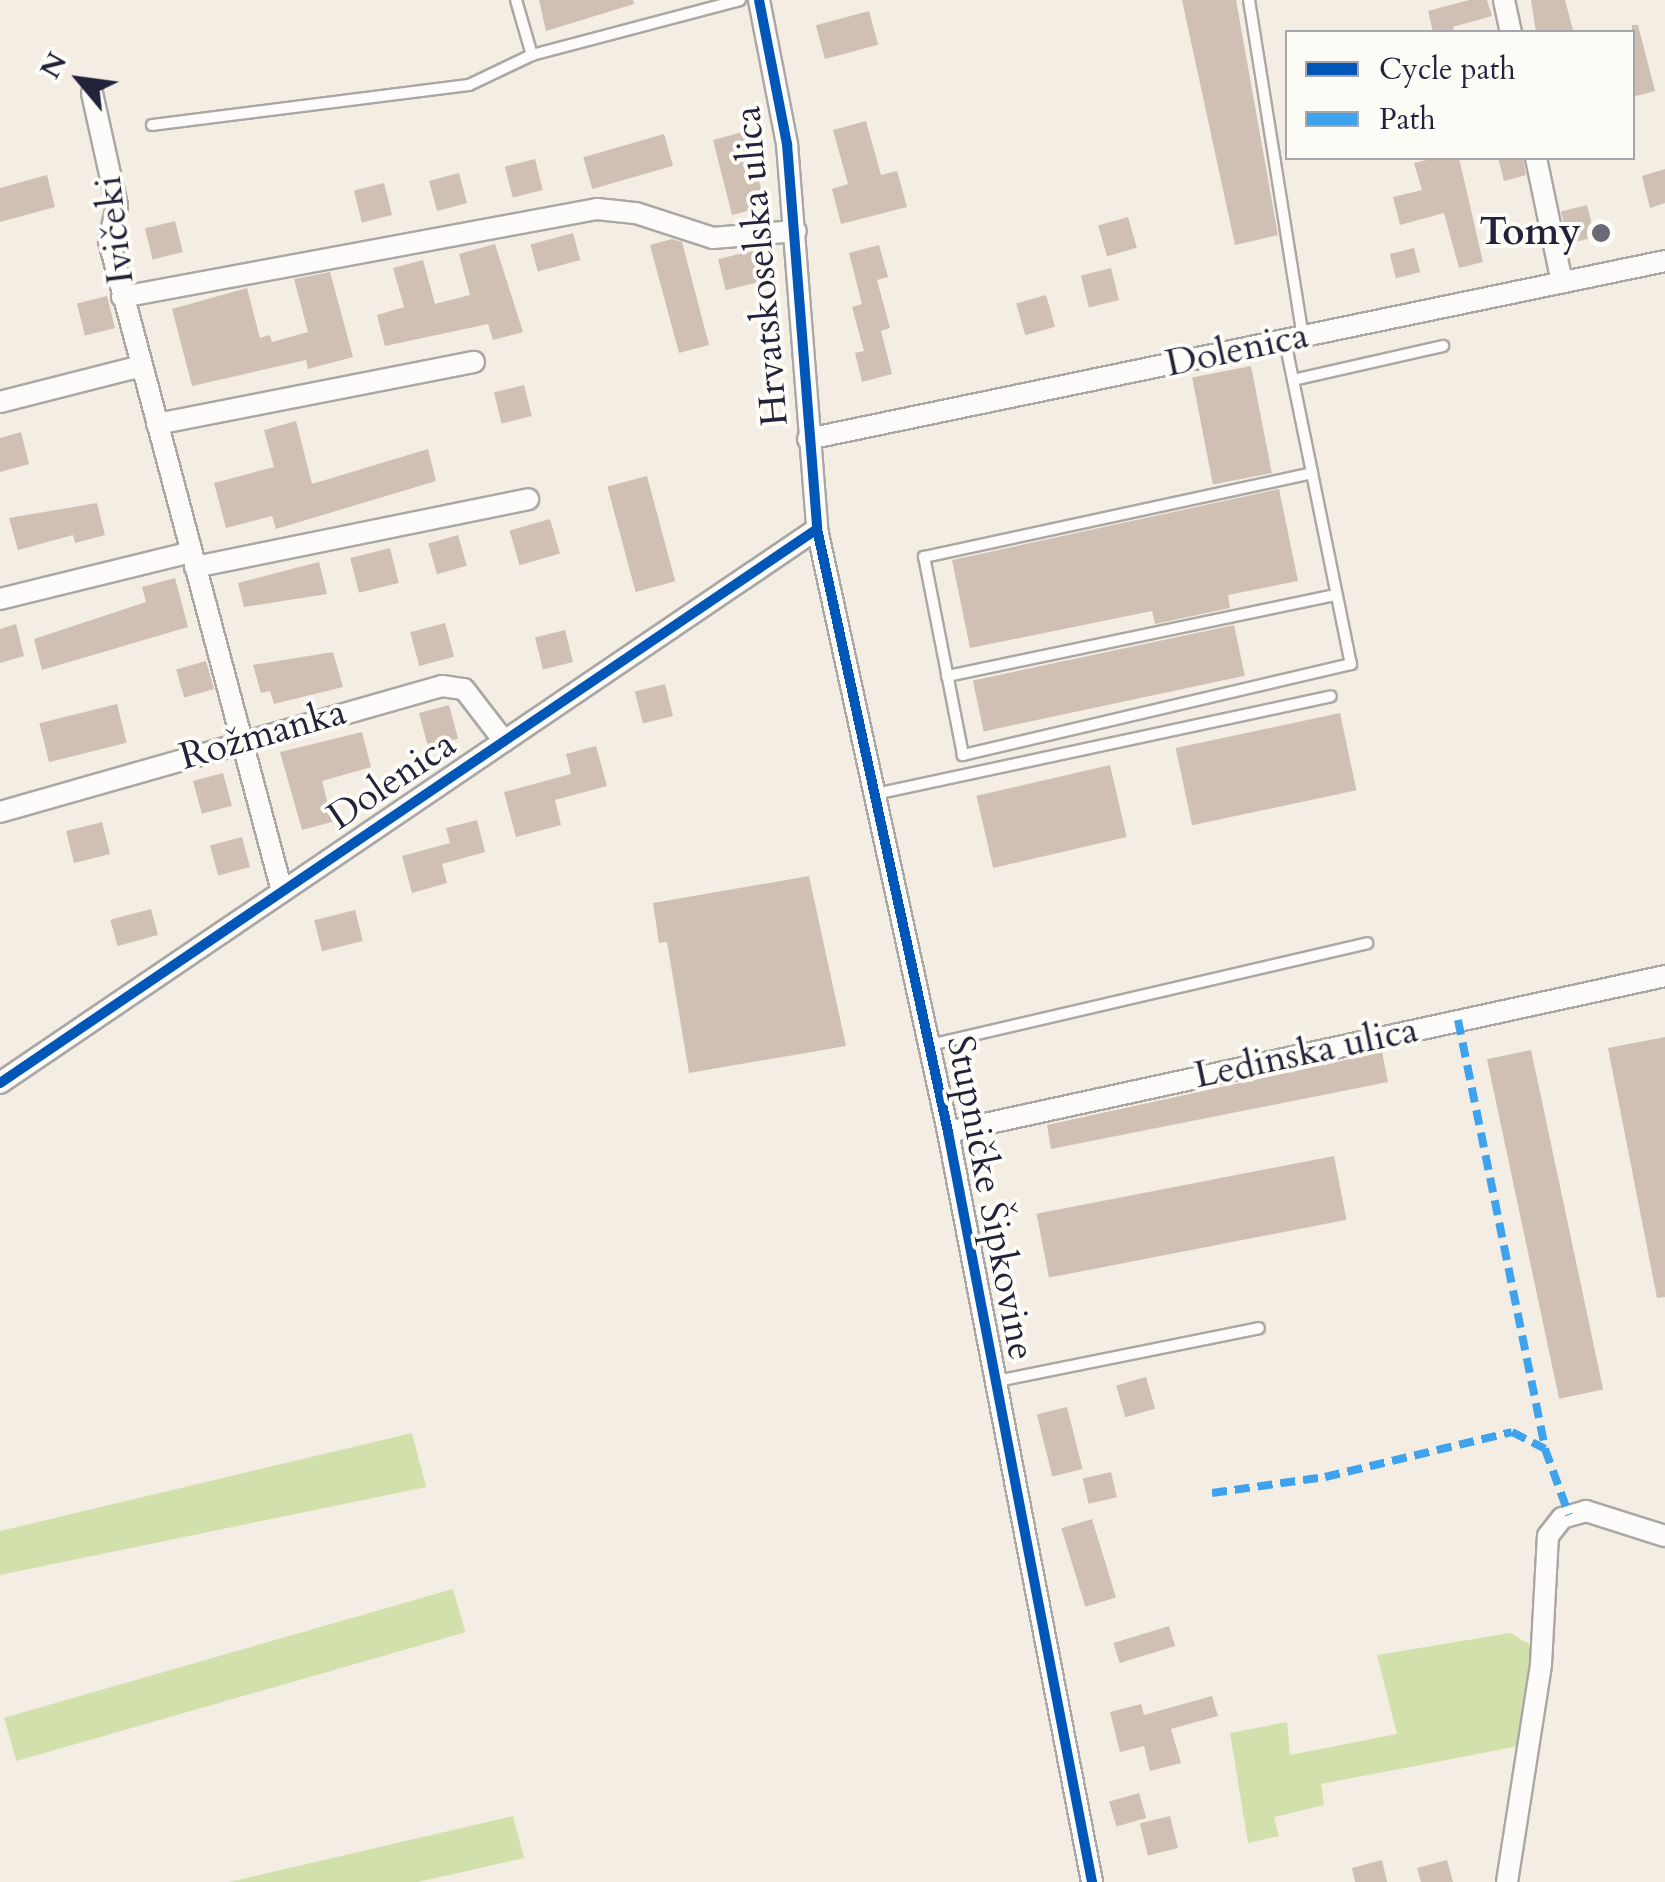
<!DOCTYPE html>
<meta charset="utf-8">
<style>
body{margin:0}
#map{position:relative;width:1665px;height:1882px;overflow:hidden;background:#f3ede4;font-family:Cardo,serif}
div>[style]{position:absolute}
.green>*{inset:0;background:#d2e0ab;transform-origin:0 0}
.building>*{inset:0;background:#d0c0b3;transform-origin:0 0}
.roads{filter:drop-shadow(2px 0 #aaa7a4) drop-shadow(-2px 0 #aaa7a4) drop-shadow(0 2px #aaa7a4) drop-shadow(0 -2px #aaa7a4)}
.lane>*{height:10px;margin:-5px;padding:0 5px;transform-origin:5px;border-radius:5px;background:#fdfcfb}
.street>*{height:20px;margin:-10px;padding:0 10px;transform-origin:10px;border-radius:10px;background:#fdfcfb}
.quiet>*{height:8px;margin-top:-4px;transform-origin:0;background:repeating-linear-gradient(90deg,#3ea2ec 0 15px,transparent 0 23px)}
.cycleway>*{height:10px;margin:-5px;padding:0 5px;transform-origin:5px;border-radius:5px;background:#0057b8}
.dots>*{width:28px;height:28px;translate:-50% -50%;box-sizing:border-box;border:5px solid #fdfcf7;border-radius:50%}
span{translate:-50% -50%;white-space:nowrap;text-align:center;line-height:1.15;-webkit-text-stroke:8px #fdfcf7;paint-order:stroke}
.street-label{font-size:38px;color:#22223b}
.poi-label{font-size:38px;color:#22223b;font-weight:700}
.right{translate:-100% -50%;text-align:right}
.legend{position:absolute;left:1285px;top:30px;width:350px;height:130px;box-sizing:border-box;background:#fdfcf7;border:2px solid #a5a5ac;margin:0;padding:12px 18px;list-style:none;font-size:30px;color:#22223b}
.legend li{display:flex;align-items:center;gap:20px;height:50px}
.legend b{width:50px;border:2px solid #a5a5ac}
.north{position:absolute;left:30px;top:30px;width:100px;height:100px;-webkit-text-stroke:8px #fdfcf7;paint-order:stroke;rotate:299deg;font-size:28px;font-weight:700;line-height:40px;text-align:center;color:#22223b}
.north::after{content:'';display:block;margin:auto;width:35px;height:45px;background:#22223b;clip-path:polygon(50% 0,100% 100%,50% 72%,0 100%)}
</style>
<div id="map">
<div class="green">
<i style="clip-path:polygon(412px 1433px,426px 1487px,0 1575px,0 1531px)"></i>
<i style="left:453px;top:1589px;width:45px;height:467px;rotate:74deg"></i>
<i style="clip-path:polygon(1510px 1633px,1536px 1648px,1519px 1746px,1321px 1784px,1324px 1805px,1274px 1817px,1279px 1836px,1248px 1843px,1230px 1733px,1287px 1722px,1290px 1755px,1397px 1734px,1377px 1655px)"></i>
<i style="clip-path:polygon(513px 1816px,524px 1858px,418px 1882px,229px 1882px)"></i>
</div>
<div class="building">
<i style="clip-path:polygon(539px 0,633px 0,634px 4px,546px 31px)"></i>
<i style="clip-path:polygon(1182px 0,1236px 0,1278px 235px,1235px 245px)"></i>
<i style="clip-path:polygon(1469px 0,1487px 0,1492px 16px,1453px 27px,1455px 32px,1433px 32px,1428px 11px)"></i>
<i style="clip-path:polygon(1531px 0,1565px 0,1573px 30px,1536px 32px)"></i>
<i style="left:869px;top:11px;width:35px;height:55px;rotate:75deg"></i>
<i style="clip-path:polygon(1632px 25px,1638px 25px,1655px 91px,1632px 97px)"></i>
<i style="clip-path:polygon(866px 121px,881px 175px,897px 171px,907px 207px,841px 224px,832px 189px,848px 184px,833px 130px)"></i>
<i style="clip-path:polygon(743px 132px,767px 206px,732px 215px,713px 140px)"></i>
<i style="left:664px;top:134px;width:33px;height:84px;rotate:74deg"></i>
<i style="clip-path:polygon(1435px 158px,1459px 158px,1483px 262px,1459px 268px,1444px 213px,1400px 225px,1393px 197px,1422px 190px,1414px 163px)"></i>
<i style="clip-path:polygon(1498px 158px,1523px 158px,1526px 175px,1504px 181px)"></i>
<i style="left:535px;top:159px;width:32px;height:31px;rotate:76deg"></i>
<i style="clip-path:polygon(1665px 169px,1665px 203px,1650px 208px,1642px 176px)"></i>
<i style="left:459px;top:173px;width:31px;height:31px;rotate:75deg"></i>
<i style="clip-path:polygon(47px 175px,55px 207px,0 222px,0 188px)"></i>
<i style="left:384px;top:183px;width:33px;height:31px;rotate:76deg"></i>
<i style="left:1587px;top:205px;width:33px;height:27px;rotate:76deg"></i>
<i style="left:1128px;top:217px;width:32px;height:31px;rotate:74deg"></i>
<i style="left:175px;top:221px;width:32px;height:31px;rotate:76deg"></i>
<i style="left:573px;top:233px;width:28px;height:44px;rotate:75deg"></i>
<i style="clip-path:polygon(672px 239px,682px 242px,709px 345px,679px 353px,650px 245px)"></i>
<i style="clip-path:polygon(495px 244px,523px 332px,493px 340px,488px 324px,385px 346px,377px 315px,404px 307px,393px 268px,423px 260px,435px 304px,470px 295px,459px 254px)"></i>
<i style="clip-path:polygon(879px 245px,888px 277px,877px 280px,890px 328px,881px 331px,892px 374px,862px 382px,855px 353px,864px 351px,852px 307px,862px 304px,849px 253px)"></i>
<i style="left:1414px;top:248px;width:25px;height:25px;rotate:76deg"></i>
<i style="left:755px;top:250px;width:32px;height:38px;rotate:76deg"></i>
<i style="left:1111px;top:268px;width:33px;height:31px;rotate:76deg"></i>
<i style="clip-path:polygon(330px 272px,353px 357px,308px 369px,306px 360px,192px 386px,172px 309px,247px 288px,260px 338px,270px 335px,272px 342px,308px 332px,294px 279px)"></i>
<i style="left:1046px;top:295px;width:33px;height:31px;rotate:74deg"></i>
<i style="left:107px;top:296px;width:33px;height:31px;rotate:76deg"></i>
<i style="left:1251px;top:366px;width:109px;height:60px;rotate:79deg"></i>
<i style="left:524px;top:385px;width:32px;height:31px;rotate:76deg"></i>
<i style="clip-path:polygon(296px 421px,312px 484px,428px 449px,436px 481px,276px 529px,272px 516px,226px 528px,214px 483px,274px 467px,264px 430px)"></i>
<i style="clip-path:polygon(21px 432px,29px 464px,0 472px,0 438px)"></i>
<i style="left:647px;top:476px;width:109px;height:41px;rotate:75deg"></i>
<i style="clip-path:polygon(1279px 489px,1298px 581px,1228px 595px,1230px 608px,1155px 624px,1152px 611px,970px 648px,952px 560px)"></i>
<i style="clip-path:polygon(97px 503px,105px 535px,75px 543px,73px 535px,18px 550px,9px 518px)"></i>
<i style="left:550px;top:519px;width:36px;height:42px;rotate:74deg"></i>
<i style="left:458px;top:535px;width:32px;height:31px;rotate:74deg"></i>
<i style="left:390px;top:548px;width:36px;height:41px;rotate:76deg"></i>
<i style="clip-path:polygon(319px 562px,327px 594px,244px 607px,238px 583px)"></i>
<i style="clip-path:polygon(175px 578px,188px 627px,42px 670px,34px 639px,146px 602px,142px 587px)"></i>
<i style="left:445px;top:623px;width:35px;height:36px;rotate:75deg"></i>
<i style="clip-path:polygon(16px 624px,24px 656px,0 663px,0 629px)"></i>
<i style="left:1234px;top:625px;width:52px;height:267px;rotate:78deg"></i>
<i style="left:565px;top:630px;width:33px;height:31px;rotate:76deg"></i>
<i style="clip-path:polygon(333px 652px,343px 687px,274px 704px,270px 691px,261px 693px,253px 665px)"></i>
<i style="left:206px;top:661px;width:29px;height:31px;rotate:74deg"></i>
<i style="left:665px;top:684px;width:33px;height:31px;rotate:76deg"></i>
<i style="left:117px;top:704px;width:40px;height:80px;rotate:76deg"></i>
<i style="left:449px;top:705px;width:35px;height:31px;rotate:75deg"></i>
<i style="left:1340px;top:713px;width:79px;height:168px;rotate:78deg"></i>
<i style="clip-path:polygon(362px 732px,371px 767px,322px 781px,332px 822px,302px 830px,280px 752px)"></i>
<i style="clip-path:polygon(596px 746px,607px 786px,555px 800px,561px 825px,516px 837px,504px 792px,571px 774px,566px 754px)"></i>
<i style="left:1110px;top:765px;width:74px;height:137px;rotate:77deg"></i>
<i style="left:223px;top:773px;width:34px;height:31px;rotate:75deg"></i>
<i style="clip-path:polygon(477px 820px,485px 852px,442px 864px,447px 883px,412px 893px,402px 856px,450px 843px,446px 828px)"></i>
<i style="left:102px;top:822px;width:33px;height:37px;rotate:76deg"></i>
<i style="left:242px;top:837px;width:31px;height:33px;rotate:75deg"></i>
<i style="clip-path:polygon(809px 876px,846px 1046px,689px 1073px,667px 942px,659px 943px,653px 903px)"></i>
<i style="left:151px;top:909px;width:27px;height:42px;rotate:75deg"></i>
<i style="left:355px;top:910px;width:32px;height:42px;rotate:76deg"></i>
<i style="clip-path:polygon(1665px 1037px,1665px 1297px,1657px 1298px,1608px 1048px)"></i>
<i style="left:1531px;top:1050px;width:347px;height:45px;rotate:78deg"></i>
<i style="clip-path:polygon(1382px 1052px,1388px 1082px,1051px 1149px,1047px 1125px)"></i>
<i style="left:1334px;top:1156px;width:65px;height:303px;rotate:79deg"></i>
<i style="left:1146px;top:1377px;width:33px;height:31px;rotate:74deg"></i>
<i style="left:1067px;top:1407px;width:64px;height:31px;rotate:76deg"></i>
<i style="left:1111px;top:1472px;width:26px;height:29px;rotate:77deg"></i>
<i style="left:1092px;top:1519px;width:82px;height:32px;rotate:73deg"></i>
<i style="left:1169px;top:1626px;width:21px;height:58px;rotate:73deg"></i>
<i style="clip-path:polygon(1212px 1696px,1218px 1716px,1171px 1729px,1181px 1763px,1150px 1771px,1144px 1746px,1120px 1752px,1110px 1712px,1141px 1704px,1144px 1715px)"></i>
<i style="left:1139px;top:1793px;width:26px;height:31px;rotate:74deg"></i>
<i style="left:1170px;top:1816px;width:33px;height:31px;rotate:76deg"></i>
<i style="clip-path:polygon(1382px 1860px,1387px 1882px,1355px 1882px,1352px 1868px)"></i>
<i style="clip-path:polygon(1447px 1860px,1453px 1882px,1421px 1882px,1417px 1868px)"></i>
</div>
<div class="roads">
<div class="lane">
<i style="left:516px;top:0;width:57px;rotate:73.8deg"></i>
<i style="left:1249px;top:0;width:340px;rotate:80.9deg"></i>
<i style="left:152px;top:125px;width:320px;rotate:-7.2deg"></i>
<i style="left:469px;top:85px;width:70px;rotate:-25.5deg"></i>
<i style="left:532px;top:55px;width:215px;rotate:-14.8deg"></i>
<i style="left:1285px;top:341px;width:135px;rotate:78.4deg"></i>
<i style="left:1312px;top:473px;width:195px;rotate:78.5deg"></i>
<i style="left:1351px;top:664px;width:399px;rotate:166.8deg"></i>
<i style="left:963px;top:755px;width:202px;rotate:-101.1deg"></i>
<i style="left:924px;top:557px;width:397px;rotate:-12.2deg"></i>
<i style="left:1293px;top:380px;width:154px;rotate:-12.8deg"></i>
<i style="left:947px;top:676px;width:397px;rotate:-11.8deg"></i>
<i style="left:875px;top:794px;width:466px;rotate:-12.1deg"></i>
<i style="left:930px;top:1045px;width:449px;rotate:-13.1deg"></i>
<i style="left:997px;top:1381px;width:267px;rotate:-11.4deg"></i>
</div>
<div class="street">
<i style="left:759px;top:0;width:147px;rotate:79deg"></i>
<i style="left:787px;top:144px;width:386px;rotate:85.5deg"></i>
<i style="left:817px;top:529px;width:617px;rotate:77.74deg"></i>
<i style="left:948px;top:1132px;width:764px;rotate:79.13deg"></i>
<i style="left:1504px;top:0;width:33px;rotate:78deg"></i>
<i style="left:92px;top:93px;width:116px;rotate:77.5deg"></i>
<i style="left:117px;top:206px;width:36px;rotate:103deg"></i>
<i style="left:109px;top:241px;width:673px;rotate:75.1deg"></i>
<i style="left:1536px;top:158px;width:127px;rotate:78.2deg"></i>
<i style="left:122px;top:297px;width:483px;rotate:-10.5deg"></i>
<i style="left:597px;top:209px;width:39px;rotate:6deg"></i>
<i style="left:636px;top:213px;width:81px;rotate:18deg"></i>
<i style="left:713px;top:238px;width:83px;rotate:-4.8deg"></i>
<i style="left:0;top:402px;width:146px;rotate:-14.3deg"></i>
<i style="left:157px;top:424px;width:323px;rotate:-11.1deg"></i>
<i style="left:808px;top:439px;width:875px;rotate:-11.73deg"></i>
<i style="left:195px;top:567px;width:340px;rotate:-11.5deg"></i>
<i style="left:0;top:599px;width:197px;rotate:-13.8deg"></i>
<i style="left:0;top:812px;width:460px;rotate:-15.9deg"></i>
<i style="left:442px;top:686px;width:22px;rotate:8deg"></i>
<i style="left:464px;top:689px;width:66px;rotate:52.4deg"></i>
<i style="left:0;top:1083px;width:987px;rotate:-34.14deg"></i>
<i style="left:948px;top:1132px;width:734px;rotate:-12.27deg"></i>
<i style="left:1507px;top:1882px;width:221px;rotate:-81.1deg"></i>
<i style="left:1541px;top:1664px;width:128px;rotate:-86.9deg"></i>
<i style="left:1548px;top:1536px;width:23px;rotate:-52deg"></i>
<i style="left:1562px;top:1518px;width:25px;rotate:-16deg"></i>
<i style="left:1586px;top:1511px;width:83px;rotate:17.6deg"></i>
</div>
</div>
<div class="quiet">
<i style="left:1458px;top:1020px;width:438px;rotate:78.5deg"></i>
<i style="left:1545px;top:1449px;width:70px;rotate:70deg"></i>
<i style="left:1212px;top:1493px;width:114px;rotate:-8.1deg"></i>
<i style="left:1325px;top:1477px;width:192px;rotate:-13.5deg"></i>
<i style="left:1512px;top:1432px;width:37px;rotate:27deg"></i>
</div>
<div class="cycleway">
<i style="left:759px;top:0;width:147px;rotate:79deg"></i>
<i style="left:787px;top:144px;width:386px;rotate:85.5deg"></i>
<i style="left:817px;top:529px;width:617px;rotate:77.74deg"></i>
<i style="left:948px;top:1132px;width:764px;rotate:79.13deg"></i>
<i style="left:0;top:1083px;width:987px;rotate:-34.14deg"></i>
</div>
<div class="dots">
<i style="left:1601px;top:233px;background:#6b6976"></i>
</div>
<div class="street-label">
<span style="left:115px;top:230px;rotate:-97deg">Ivičeki</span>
<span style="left:762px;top:266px;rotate:-95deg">Hrvatskoselska ulica</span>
<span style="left:1237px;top:350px;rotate:-12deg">Dolenica</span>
<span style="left:263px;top:735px;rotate:-16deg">Rožmanka</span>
<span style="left:392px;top:781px;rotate:-34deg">Dolenica</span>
<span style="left:1306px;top:1053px;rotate:-12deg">Ledinska ulica</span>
<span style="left:990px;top:1198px;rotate:79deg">Stupničke Šipkovine</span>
</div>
<div class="poi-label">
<span class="right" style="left:1581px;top:233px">Tomy</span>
</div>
<ul class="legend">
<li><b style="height:12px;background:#0057b8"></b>Cycle path</li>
<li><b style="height:12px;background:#3ea2ec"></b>Path</li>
</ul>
<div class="north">N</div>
</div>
